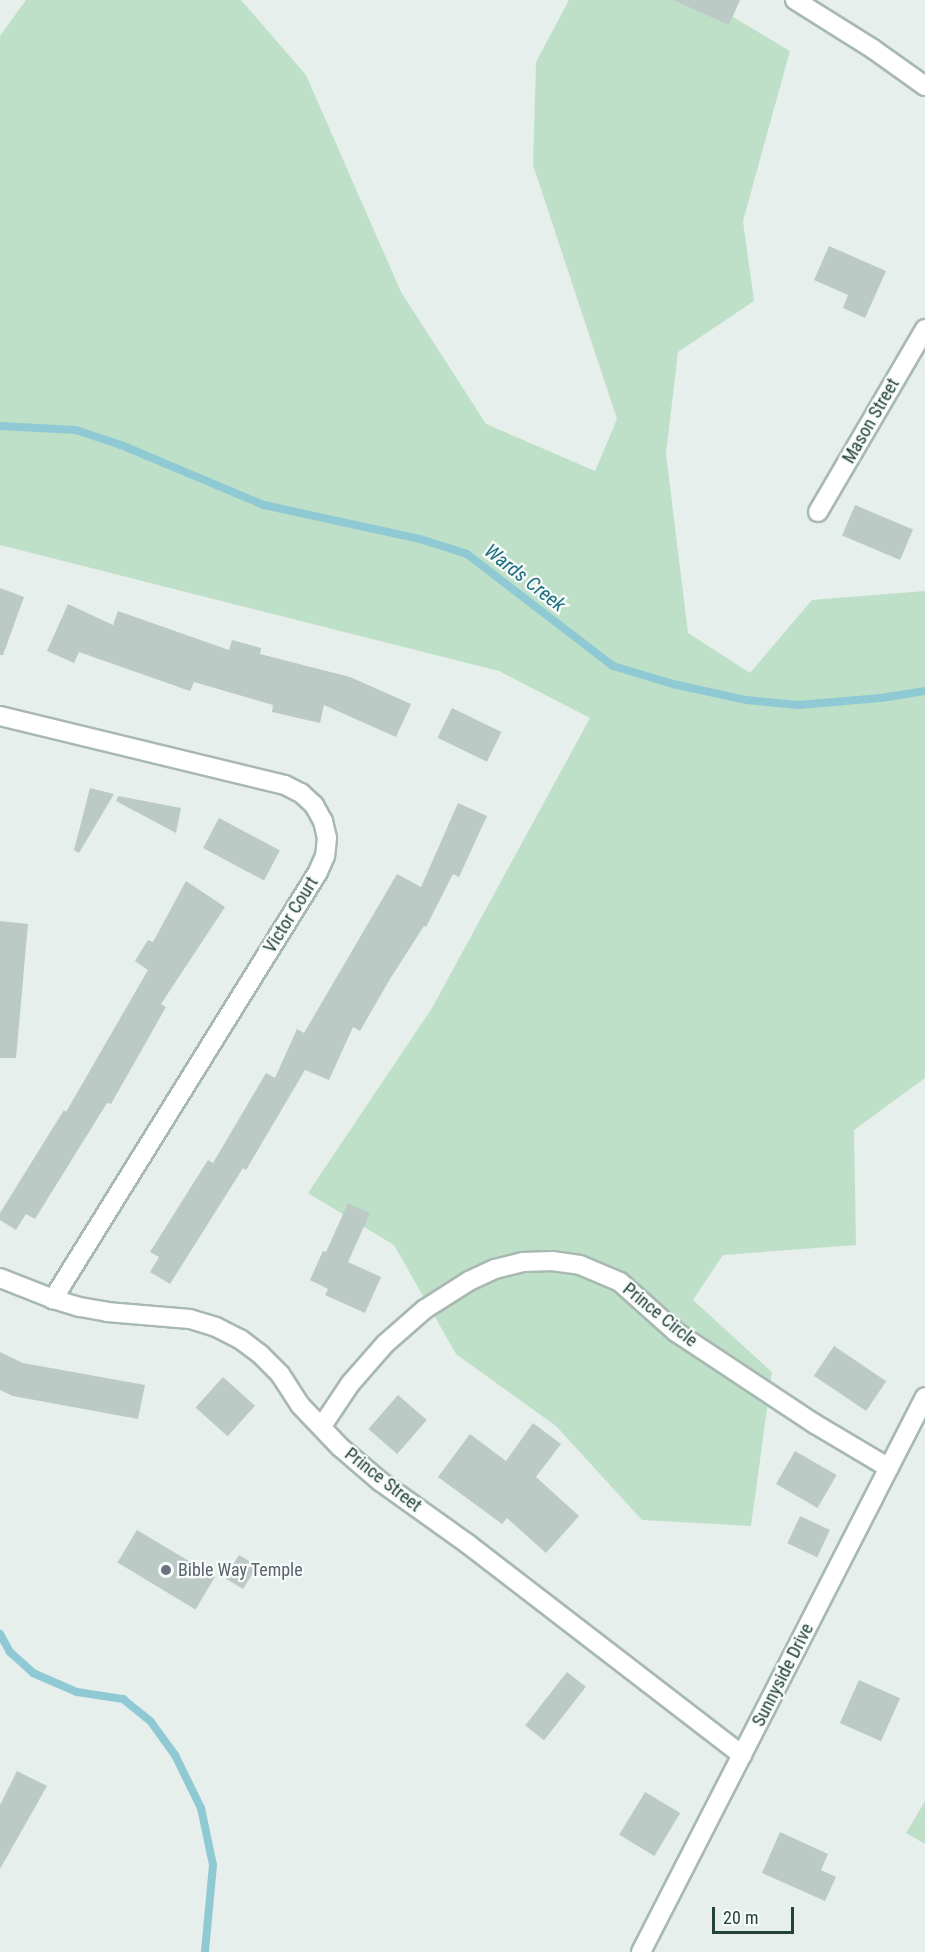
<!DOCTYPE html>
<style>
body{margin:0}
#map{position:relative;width:925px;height:1952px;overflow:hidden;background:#e6efeb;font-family:"Roboto Condensed",sans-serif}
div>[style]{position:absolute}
.green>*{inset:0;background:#bfe0c8}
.stream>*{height:8px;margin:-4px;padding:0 4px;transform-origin:4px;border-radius:4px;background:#8ec9d4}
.building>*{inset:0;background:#bbcac4;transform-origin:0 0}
.roads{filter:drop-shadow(2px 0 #a8b8b2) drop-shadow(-2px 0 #a8b8b2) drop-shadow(0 2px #a8b8b2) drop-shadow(0 -2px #a8b8b2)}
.minor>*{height:18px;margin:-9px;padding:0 9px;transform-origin:9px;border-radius:9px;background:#fff}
.dots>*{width:16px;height:16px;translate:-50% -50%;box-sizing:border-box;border:3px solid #f7fbf9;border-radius:50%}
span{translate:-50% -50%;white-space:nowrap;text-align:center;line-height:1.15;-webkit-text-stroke:4.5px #f7fbf9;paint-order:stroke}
.street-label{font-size:18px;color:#24423a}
.worship-label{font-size:18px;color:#5b616d}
.left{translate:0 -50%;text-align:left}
.water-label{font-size:20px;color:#1c6f80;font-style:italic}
.scale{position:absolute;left:712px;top:1907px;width:82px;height:27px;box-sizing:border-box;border:3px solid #24423a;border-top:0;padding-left:8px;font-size:18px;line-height:21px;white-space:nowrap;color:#24423a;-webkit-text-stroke:4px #f7fbf9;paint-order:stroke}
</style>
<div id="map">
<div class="green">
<i style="clip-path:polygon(26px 0,241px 0,306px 75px,401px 292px,486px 424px,595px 471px,617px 419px,533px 165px,536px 62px,569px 0,705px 0,790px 51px,743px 221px,754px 301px,678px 352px,666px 454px,688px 633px,750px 673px,812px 600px,925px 591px,925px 1078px,854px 1130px,856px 1245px,723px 1255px,693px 1300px,772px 1372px,751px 1526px,642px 1520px,556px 1426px,456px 1354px,394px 1245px,308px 1193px,432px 1008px,590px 718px,499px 671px,0 545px,0 36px)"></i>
<i style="clip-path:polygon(925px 1801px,925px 1844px,906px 1833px)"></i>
</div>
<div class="stream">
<i style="left:0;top:426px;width:76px;rotate:3deg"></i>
<i style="left:76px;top:430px;width:47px;rotate:18.4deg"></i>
<i style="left:121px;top:445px;width:155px;rotate:22.8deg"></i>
<i style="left:264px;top:505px;width:160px;rotate:12.3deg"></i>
<i style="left:420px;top:539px;width:49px;rotate:17.7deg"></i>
<i style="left:467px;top:554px;width:184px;rotate:37.5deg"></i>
<i style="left:613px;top:666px;width:63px;rotate:16.7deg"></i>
<i style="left:673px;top:684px;width:75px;rotate:12.4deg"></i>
<i style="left:746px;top:700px;width:52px;rotate:5.5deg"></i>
<i style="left:798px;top:705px;width:83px;rotate:-4.8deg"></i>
<i style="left:881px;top:698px;width:45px;rotate:-9deg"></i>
<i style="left:0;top:1634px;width:21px;rotate:61deg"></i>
<i style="left:10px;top:1652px;width:31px;rotate:42deg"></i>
<i style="left:33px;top:1673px;width:48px;rotate:23.4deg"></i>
<i style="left:77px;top:1692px;width:47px;rotate:8.7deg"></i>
<i style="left:123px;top:1699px;width:36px;rotate:39deg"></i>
<i style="left:151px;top:1722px;width:41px;rotate:54deg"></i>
<i style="left:175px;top:1755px;width:59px;rotate:63.9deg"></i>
<i style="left:201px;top:1808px;width:58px;rotate:78.1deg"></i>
<i style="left:213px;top:1865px;width:87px;rotate:95.3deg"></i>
</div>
<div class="building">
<i style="clip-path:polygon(673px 0,740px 0,729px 25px)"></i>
<i style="clip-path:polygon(829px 246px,886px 271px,865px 318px,843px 308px,848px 295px,814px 280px)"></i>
<i style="left:855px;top:505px;width:63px;height:33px;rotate:23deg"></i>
<i style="clip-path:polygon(0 588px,24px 597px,3px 655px,0 655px)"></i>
<i style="clip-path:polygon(68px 604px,113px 625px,118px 611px,229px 650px,232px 640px,261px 648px,260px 654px,350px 677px,411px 704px,396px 737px,324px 705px,320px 723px,272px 712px,273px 705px,194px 682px,190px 691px,79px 652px,74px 663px,47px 651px)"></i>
<i style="left:452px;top:708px;width:55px;height:33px;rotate:26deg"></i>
<i style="clip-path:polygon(90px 788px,114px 794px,79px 853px,74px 850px)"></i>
<i style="clip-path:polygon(118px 796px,181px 808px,176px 833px,116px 801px)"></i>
<i style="clip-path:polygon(458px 803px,487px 816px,459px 877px,453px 874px,426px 927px,424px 926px,390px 979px,360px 1031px,353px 1027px,329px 1080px,305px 1070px,246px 1170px,243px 1168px,170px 1284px,150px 1272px,159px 1257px,150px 1252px,208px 1160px,213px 1163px,266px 1073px,275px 1078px,297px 1029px,304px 1033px,397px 874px,421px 887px)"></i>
<i style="left:219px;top:818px;width:69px;height:34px;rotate:28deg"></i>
<i style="clip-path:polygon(186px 881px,225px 907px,161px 1004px,166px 1007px,111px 1104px,107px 1103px,35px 1219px,26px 1214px,16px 1230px,0 1220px,0 1213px,64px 1110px,66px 1112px,148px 970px,135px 961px,148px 940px,153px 942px)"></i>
<i style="clip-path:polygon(0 921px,28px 924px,16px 1058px,0 1058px)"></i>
<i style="clip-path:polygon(348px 1203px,370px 1213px,348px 1262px,381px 1277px,365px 1313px,325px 1295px,328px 1289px,310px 1280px,323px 1251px,326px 1252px)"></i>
<i style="left:834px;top:1346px;width:63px;height:36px;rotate:34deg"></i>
<i style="clip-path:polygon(0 1352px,23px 1363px,145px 1385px,138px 1419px,13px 1396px,0 1390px)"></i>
<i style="left:223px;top:1377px;width:43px;height:41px;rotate:42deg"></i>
<i style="left:398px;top:1395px;width:38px;height:45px;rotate:41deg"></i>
<i style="clip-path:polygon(533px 1423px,561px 1444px,536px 1477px,579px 1516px,546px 1553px,507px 1518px,502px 1524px,438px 1477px,470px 1434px,506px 1461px)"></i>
<i style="left:795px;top:1451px;width:48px;height:38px;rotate:30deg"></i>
<i style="left:800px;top:1516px;width:33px;height:30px;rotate:25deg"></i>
<i style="left:137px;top:1530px;width:91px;height:38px;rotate:31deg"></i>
<i style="left:239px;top:1555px;width:21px;height:27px;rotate:31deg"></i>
<i style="left:567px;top:1672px;width:24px;height:68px;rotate:38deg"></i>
<i style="left:859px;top:1680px;width:45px;height:47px;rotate:24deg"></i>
<i style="clip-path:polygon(17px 1771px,47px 1786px,0 1869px,0 1805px)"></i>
<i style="left:645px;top:1792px;width:41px;height:50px;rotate:31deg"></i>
<i style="clip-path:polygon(780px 1832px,828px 1854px,821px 1870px,836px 1877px,825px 1901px,762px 1873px)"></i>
</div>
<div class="roads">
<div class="minor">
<i style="left:795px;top:0;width:92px;rotate:32.1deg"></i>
<i style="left:873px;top:49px;width:64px;rotate:35.4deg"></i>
<i style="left:818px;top:512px;width:212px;rotate:-59.7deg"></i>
<i style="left:0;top:716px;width:293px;rotate:13.6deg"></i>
<i style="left:285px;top:785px;width:18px;rotate:27deg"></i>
<i style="left:301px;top:793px;width:18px;rotate:43deg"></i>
<i style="left:314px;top:805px;width:18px;rotate:61deg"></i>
<i style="left:323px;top:821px;width:17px;rotate:77deg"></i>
<i style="left:327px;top:838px;width:18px;rotate:96deg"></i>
<i style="left:325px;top:856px;width:17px;rotate:114deg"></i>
<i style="left:318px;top:872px;width:503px;rotate:121.82deg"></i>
<i style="left:0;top:1278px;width:57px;rotate:21.6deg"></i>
<i style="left:53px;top:1299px;width:28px;rotate:17deg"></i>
<i style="left:80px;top:1307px;width:27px;rotate:10deg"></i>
<i style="left:107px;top:1312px;width:83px;rotate:4.8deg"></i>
<i style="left:190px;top:1319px;width:27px;rotate:17deg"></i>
<i style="left:216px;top:1327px;width:27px;rotate:27deg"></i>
<i style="left:240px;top:1339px;width:26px;rotate:37deg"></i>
<i style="left:261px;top:1355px;width:27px;rotate:45deg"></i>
<i style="left:280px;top:1374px;width:37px;rotate:57deg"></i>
<i style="left:300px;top:1405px;width:58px;rotate:46.4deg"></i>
<i style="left:340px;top:1447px;width:54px;rotate:40.5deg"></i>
<i style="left:381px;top:1482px;width:107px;rotate:35.5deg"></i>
<i style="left:468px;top:1544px;width:346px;rotate:37.6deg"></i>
<i style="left:322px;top:1426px;width:50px;rotate:-56.3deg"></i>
<i style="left:350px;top:1384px;width:53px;rotate:-48.8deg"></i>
<i style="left:385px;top:1344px;width:53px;rotate:-41.2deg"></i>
<i style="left:425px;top:1309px;width:52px;rotate:-32.5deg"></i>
<i style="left:469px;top:1281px;width:29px;rotate:-25deg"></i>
<i style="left:495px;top:1269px;width:29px;rotate:-14deg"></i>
<i style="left:523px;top:1262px;width:29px;rotate:-2deg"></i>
<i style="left:552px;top:1261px;width:28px;rotate:8deg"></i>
<i style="left:580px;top:1265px;width:43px;rotate:23deg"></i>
<i style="left:620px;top:1282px;width:75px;rotate:41.8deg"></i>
<i style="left:676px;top:1332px;width:167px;rotate:33.5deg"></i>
<i style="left:815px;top:1424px;width:86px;rotate:30.7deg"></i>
<i style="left:641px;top:1952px;width:623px;rotate:-62.9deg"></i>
</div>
</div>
<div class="dots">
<i style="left:166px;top:1570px;background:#6b7280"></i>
</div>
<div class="street-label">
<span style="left:871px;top:421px;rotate:-60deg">Mason Street</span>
<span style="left:291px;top:915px;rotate:-58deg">Victor Court</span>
<span style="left:660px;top:1315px;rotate:39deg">Prince Circle</span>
<span style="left:383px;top:1480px;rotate:38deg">Prince Street</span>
<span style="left:783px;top:1675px;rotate:-63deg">Sunnyside Drive</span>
</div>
<div class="worship-label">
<span class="left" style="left:178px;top:1570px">Bible Way Temple</span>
</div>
<div class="water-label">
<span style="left:525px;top:578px;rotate:38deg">Wards Creek</span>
</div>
<div class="scale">20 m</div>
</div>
